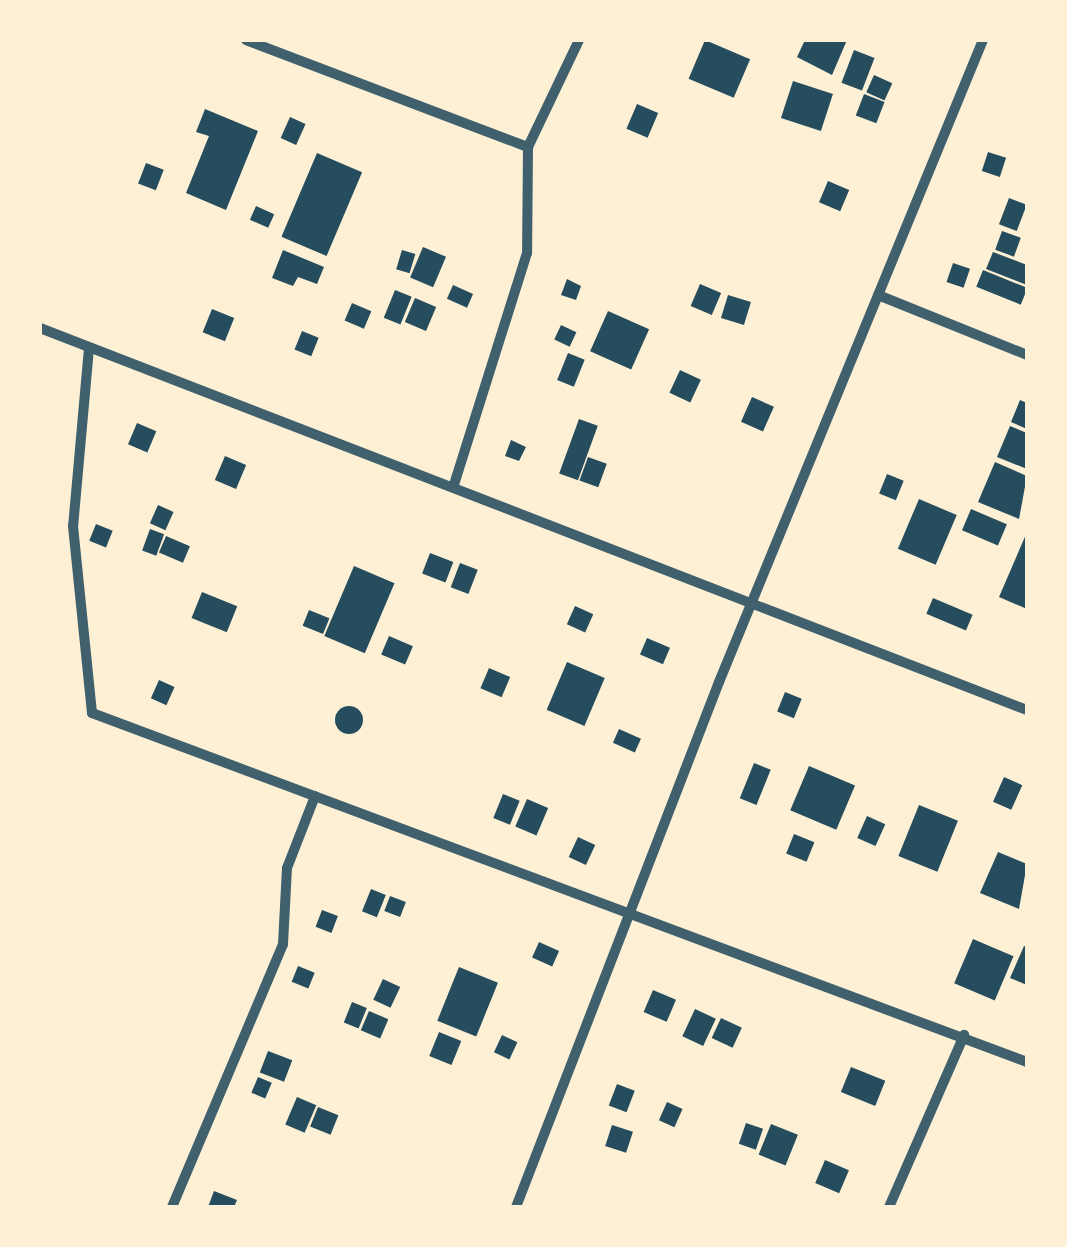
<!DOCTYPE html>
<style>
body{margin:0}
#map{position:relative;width:1067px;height:1247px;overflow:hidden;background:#fdf0d5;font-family:"DM Sans",sans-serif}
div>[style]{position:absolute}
.building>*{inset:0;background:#264d5e;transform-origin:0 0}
.round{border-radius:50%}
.minor>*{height:10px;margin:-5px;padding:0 5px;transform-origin:5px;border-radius:5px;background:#3f606c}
span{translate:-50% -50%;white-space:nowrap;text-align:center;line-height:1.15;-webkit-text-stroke:8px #fdf0d5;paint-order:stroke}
.frame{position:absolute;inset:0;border:42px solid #fdf0d5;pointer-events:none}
</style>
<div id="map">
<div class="building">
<i style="left:705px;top:40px;width:49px;height:42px;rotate:23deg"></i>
<i style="clip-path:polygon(805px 40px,847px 40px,832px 75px,797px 57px)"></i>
<i style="left:854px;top:50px;width:22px;height:35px;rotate:21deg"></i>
<i style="left:874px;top:75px;width:20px;height:19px;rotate:24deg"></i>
<i style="left:793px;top:81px;width:42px;height:39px;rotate:18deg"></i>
<i style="left:864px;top:94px;width:22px;height:23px;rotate:21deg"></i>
<i style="left:637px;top:104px;width:23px;height:27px;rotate:23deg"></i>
<i style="clip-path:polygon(205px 109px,258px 131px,226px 210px,186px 193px,209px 136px,196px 132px)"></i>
<i style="left:290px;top:117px;width:17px;height:23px;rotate:24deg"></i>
<i style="left:988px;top:152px;width:19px;height:20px;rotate:18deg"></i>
<i style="left:317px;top:153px;width:49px;height:91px;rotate:23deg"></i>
<i style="left:146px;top:163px;width:19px;height:22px;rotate:21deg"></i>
<i style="left:828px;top:181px;width:23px;height:23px;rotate:23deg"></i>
<i style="left:1009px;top:198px;width:19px;height:28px;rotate:21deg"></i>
<i style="left:256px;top:206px;width:20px;height:15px;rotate:24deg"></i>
<i style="left:1002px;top:231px;width:20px;height:20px;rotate:20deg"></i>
<i style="left:423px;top:247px;width:25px;height:33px;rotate:23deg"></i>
<i style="clip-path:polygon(283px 250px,324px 267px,317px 284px,298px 277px,293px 286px,272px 278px)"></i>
<i style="left:402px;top:250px;width:14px;height:20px;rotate:17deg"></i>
<i style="clip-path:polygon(993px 252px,1027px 265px,1027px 285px,986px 269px)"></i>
<i style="left:953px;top:263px;width:18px;height:20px;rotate:19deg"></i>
<i style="left:983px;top:270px;width:48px;height:18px;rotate:22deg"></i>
<i style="clip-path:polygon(567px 279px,581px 286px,576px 300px,561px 295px)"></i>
<i style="left:700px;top:284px;width:23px;height:24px;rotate:23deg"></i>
<i style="left:453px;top:285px;width:22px;height:15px;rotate:24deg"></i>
<i style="left:395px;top:290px;width:18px;height:30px;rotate:22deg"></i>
<i style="left:728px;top:295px;width:24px;height:24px;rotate:17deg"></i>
<i style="left:415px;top:298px;width:23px;height:26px;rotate:23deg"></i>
<i style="left:352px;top:303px;width:21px;height:19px;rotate:23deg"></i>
<i style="left:212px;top:309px;width:24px;height:25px;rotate:22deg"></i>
<i style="left:608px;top:311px;width:45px;height:44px;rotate:24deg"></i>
<i style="left:561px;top:325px;width:17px;height:16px;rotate:25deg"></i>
<i style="left:302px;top:331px;width:18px;height:20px;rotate:22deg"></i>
<i style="left:568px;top:353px;width:18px;height:29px;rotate:22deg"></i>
<i style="left:680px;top:370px;width:23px;height:25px;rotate:25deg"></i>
<i style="left:752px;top:397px;width:24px;height:27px;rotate:24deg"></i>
<i style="clip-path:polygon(1020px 400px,1027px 403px,1027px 429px,1011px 422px)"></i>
<i style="left:579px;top:419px;width:20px;height:58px;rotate:20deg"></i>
<i style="left:137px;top:423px;width:21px;height:23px;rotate:23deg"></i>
<i style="clip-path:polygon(1010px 426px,1027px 433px,1027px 469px,997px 457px)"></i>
<i style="clip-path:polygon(511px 440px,526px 447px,519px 461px,505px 456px)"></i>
<i style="left:225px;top:456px;width:23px;height:26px;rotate:23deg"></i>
<i style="left:588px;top:457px;width:20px;height:25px;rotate:20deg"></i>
<i style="clip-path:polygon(995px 462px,1027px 476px,1019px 519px,978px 502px)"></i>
<i style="left:887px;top:474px;width:18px;height:21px;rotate:22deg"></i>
<i style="left:919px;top:499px;width:41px;height:54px;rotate:23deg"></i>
<i style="left:158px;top:505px;width:17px;height:20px;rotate:24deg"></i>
<i style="left:971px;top:509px;width:39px;height:23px;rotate:23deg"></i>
<i style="left:96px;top:524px;width:18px;height:18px;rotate:22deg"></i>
<i style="left:150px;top:529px;width:15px;height:23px;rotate:20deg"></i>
<i style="clip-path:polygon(1027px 532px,1027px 609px,999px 597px)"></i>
<i style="left:166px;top:536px;width:26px;height:18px;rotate:23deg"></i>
<i style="left:430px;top:553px;width:25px;height:22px;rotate:21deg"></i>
<i style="left:460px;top:563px;width:19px;height:26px;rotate:21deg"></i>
<i style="left:354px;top:566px;width:44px;height:76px;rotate:23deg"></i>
<i style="left:202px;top:592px;width:38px;height:28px;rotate:22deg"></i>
<i style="left:933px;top:598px;width:43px;height:17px;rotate:23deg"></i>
<i style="left:575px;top:606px;width:20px;height:20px;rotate:24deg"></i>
<i style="left:309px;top:610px;width:22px;height:17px;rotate:22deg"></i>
<i style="left:389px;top:636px;width:26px;height:20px;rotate:23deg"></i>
<i style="left:647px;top:638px;width:25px;height:18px;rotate:23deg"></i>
<i style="left:567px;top:662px;width:41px;height:52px;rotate:23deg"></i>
<i style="left:489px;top:668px;width:23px;height:22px;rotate:23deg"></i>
<i style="left:159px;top:680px;width:17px;height:20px;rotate:24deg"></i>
<i style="left:785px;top:692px;width:18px;height:21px;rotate:22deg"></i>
<i class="round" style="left:335px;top:706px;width:28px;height:28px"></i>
<i style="left:619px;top:729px;width:24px;height:15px;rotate:24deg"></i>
<i style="left:754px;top:763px;width:18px;height:38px;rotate:22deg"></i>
<i style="left:809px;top:766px;width:50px;height:48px;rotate:23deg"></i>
<i style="left:1004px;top:777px;width:20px;height:27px;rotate:24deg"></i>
<i style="left:503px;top:794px;width:18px;height:26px;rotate:22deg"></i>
<i style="left:527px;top:799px;width:23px;height:30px;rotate:23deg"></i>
<i style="left:919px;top:805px;width:42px;height:55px;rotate:22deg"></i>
<i style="left:867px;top:816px;width:20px;height:24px;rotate:24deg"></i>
<i style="left:794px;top:834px;width:22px;height:21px;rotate:22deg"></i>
<i style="left:578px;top:837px;width:19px;height:22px;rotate:25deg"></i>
<i style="clip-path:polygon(998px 852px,1027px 864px,1019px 909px,980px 893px)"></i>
<i style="left:371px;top:889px;width:16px;height:24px;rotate:22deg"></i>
<i style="left:390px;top:896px;width:17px;height:16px;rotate:21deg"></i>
<i style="left:322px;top:910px;width:17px;height:18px;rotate:21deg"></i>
<i style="left:973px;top:939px;width:44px;height:48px;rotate:23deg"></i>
<i style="left:539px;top:942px;width:22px;height:17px;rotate:24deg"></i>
<i style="clip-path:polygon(1024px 946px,1027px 947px,1027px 985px,1010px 978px)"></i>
<i style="left:298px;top:966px;width:18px;height:17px;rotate:22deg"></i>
<i style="left:459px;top:967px;width:42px;height:58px;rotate:22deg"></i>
<i style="left:383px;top:979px;width:19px;height:23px;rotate:25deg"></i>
<i style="left:653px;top:990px;width:25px;height:24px;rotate:23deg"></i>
<i style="left:352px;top:1002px;width:16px;height:22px;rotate:22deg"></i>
<i style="left:695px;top:1009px;width:23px;height:30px;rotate:25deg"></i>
<i style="left:369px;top:1011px;width:21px;height:21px;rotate:23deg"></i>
<i style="left:721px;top:1018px;width:23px;height:22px;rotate:25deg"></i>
<i style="left:439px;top:1032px;width:24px;height:26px;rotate:22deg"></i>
<i style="left:502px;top:1035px;width:17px;height:19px;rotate:25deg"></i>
<i style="left:268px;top:1051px;width:26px;height:23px;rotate:21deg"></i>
<i style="left:851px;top:1067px;width:37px;height:27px;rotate:22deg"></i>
<i style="left:258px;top:1077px;width:15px;height:17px;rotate:23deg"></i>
<i style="left:617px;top:1084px;width:19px;height:23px;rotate:21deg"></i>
<i style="left:297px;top:1097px;width:21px;height:30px;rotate:23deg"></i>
<i style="left:667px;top:1102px;width:17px;height:20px;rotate:24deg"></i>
<i style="left:318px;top:1107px;width:22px;height:21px;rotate:22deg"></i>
<i style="left:746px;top:1123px;width:18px;height:22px;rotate:19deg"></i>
<i style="left:771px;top:1124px;width:29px;height:33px;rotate:22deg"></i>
<i style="left:612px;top:1125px;width:22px;height:22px;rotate:18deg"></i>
<i style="left:825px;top:1160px;width:26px;height:25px;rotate:23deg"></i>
<i style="clip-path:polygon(214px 1191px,237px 1200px,234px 1207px,208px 1207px)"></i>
</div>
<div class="minor">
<i style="left:246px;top:40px;width:302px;rotate:20.8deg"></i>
<i style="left:528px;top:147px;width:106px;rotate:90.5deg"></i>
<i style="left:527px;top:253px;width:245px;rotate:107.5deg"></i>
<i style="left:528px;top:147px;width:119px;rotate:-64.5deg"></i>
<i style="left:878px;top:295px;width:161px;rotate:21.9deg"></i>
<i style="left:40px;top:328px;width:1058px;rotate:21.16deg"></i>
<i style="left:89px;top:348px;width:179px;rotate:95.1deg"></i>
<i style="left:73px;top:526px;width:188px;rotate:84.2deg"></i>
<i style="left:92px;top:713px;width:998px;rotate:20.47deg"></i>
<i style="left:172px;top:1207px;width:285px;rotate:-67.1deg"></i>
<i style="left:283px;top:944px;width:76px;rotate:-87deg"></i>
<i style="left:287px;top:868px;width:77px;rotate:-68.7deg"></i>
<i style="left:516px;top:1207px;width:563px;rotate:-68.86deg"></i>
<i style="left:719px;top:682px;width:694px;rotate:-67.65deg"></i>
<i style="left:889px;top:1207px;width:188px;rotate:-66.4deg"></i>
</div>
<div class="frame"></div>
</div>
